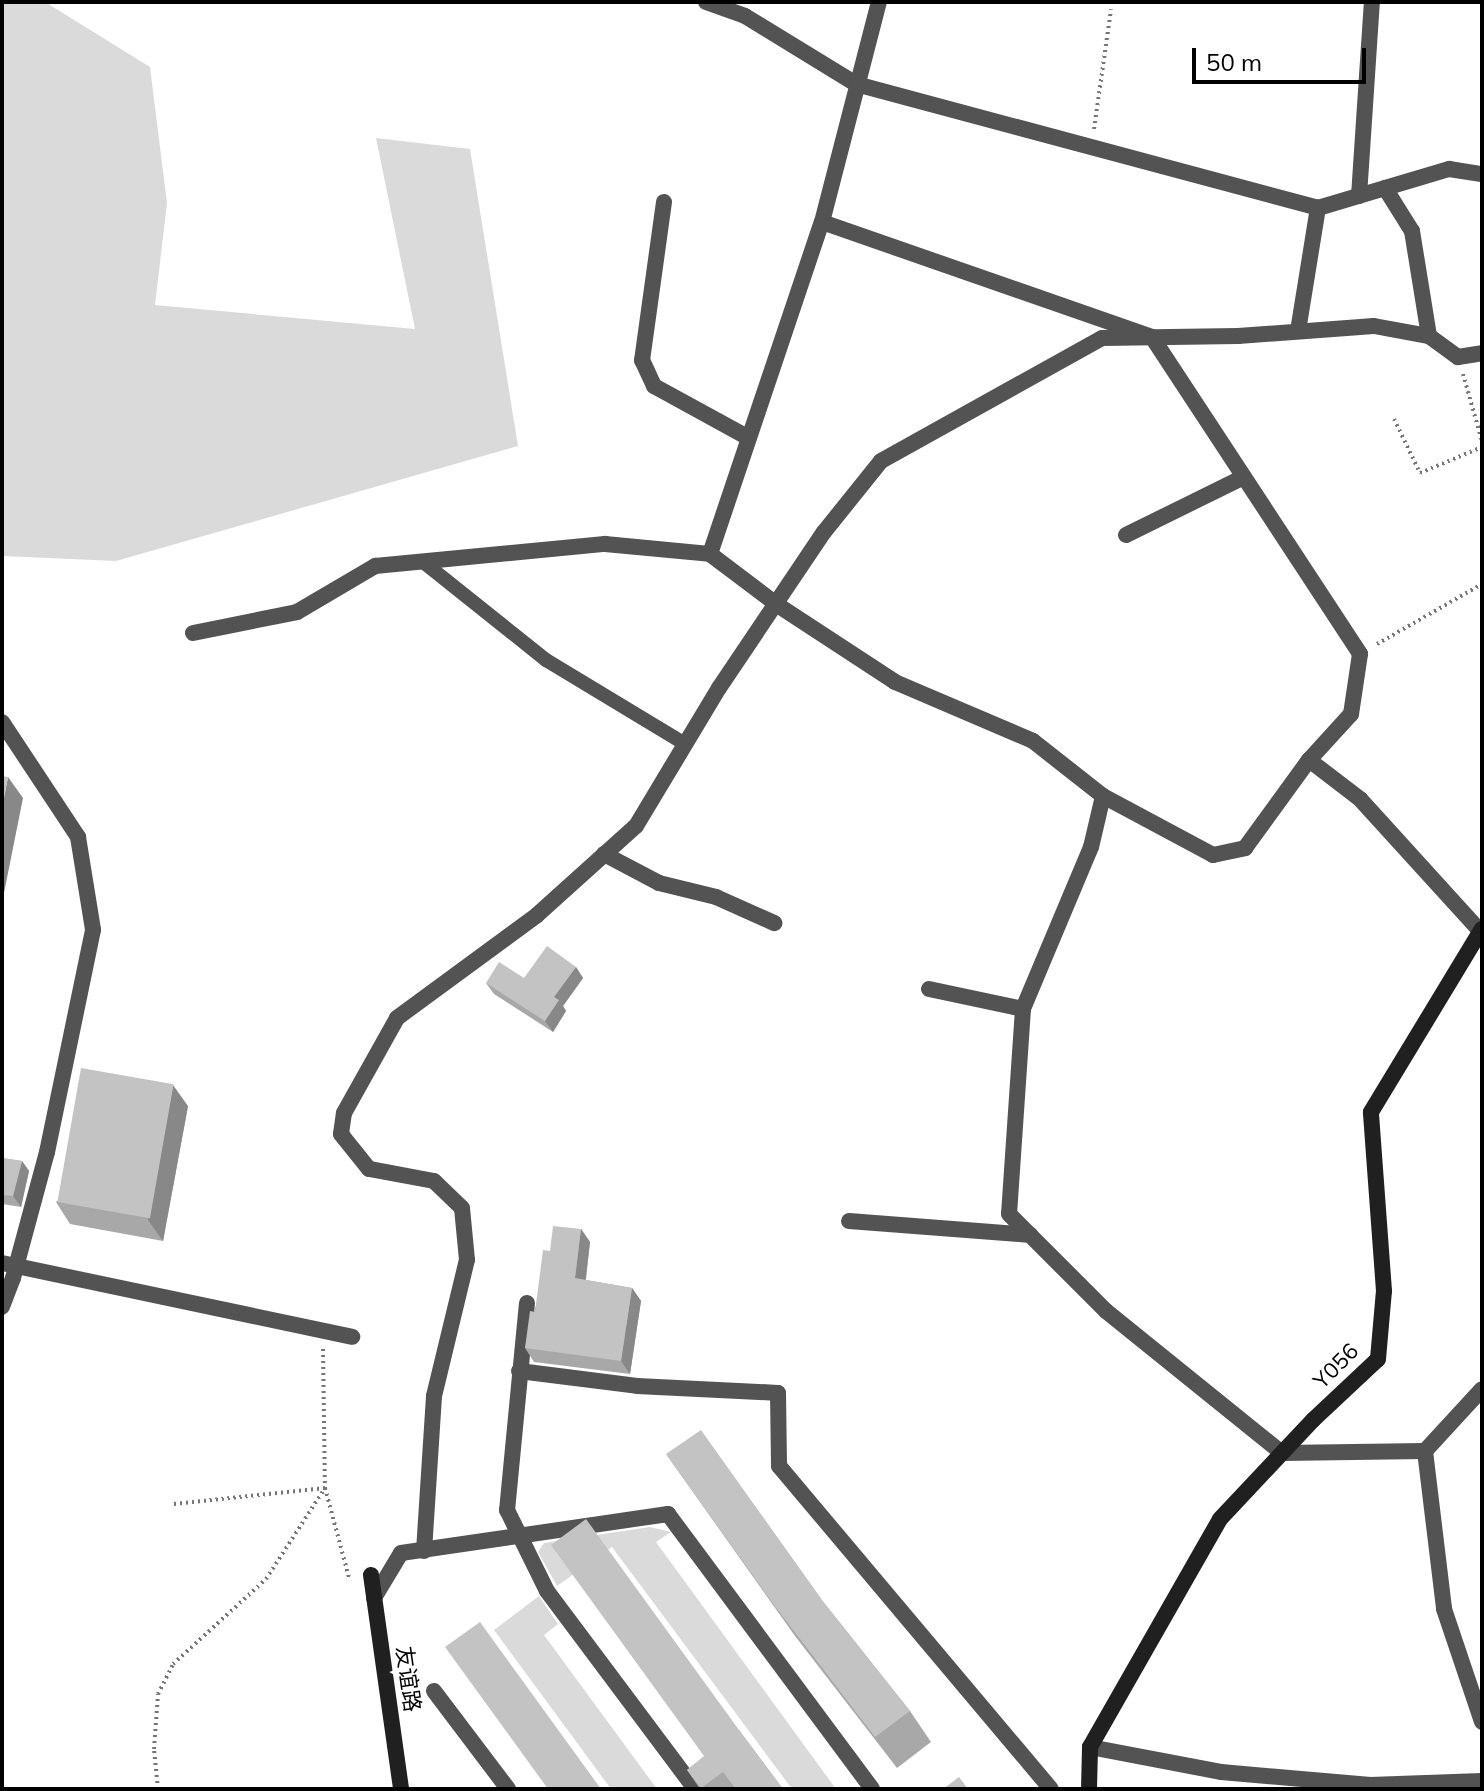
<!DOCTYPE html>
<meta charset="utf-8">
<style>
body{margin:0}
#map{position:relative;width:1484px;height:1791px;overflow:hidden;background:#fff;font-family:Mulish,"Noto Sans SC",sans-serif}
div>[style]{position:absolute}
.green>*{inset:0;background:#dadada}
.path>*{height:4px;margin-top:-2px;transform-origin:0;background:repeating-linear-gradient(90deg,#757575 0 2px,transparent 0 6px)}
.lane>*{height:14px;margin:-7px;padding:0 7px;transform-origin:7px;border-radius:7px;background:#535353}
.street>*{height:16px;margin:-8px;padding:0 8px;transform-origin:8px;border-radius:8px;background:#535353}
.secondary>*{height:16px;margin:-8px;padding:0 8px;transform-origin:8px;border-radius:8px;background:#202020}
.wall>*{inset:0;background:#a8a8a8}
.shaded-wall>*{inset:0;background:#888}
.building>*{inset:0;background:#c3c3c3;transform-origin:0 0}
span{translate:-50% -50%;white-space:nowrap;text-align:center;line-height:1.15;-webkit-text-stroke:8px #fff;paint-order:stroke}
.street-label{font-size:22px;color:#000}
.frame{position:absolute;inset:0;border:4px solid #000;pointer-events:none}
.scale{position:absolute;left:1192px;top:48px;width:174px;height:36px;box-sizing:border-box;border:4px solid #000;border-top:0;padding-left:10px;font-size:24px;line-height:28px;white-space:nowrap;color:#000;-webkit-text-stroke:6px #fff;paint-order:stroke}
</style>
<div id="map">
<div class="green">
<i style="clip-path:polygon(2px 2px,45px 2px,150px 67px,167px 203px,155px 305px,415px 329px,376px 138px,470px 149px,518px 446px,116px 561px,2px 556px)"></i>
<i style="clip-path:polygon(650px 1527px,671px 1532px,656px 1542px,836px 1789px,792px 1789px,612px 1547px,557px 1586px,538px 1552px,544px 1543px)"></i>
<i style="clip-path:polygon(539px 1596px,558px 1624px,544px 1635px,657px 1789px,611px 1789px,494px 1630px)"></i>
</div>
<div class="path">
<i style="left:1094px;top:129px;width:121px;rotate:-81.9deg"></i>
<i style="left:1463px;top:374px;width:70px;rotate:74.2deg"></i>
<i style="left:1394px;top:419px;width:60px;rotate:64.3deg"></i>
<i style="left:1420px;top:473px;width:67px;rotate:-22.8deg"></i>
<i style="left:1377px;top:644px;width:121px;rotate:-29.7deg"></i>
<i style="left:323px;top:1349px;width:139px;rotate:89.2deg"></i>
<i style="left:325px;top:1488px;width:96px;rotate:75deg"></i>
<i style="left:158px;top:1789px;width:40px;rotate:-95.7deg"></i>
<i style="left:154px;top:1749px;width:55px;rotate:-85.8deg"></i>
<i style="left:158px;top:1694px;width:34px;rotate:-63deg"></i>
<i style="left:173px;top:1664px;width:126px;rotate:-42.4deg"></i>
<i style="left:266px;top:1579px;width:108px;rotate:-57deg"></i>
<i style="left:325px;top:1488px;width:152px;rotate:174deg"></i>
</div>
<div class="lane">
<i style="left:422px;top:561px;width:159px;rotate:38.6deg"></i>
<i style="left:546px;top:660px;width:162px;rotate:31.1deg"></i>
</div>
<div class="street">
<i style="left:706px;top:2px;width:41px;rotate:19.7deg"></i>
<i style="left:745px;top:16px;width:130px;rotate:31.5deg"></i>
<i style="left:856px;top:84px;width:478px;rotate:15deg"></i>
<i style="left:1318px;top:208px;width:137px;rotate:-16.6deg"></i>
<i style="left:1449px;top:169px;width:33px;rotate:9deg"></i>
<i style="left:1385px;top:188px;width:51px;rotate:57.9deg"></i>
<i style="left:1412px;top:231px;width:106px;rotate:80.8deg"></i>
<i style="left:1359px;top:196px;width:194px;rotate:-86.2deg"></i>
<i style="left:664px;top:202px;width:160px;rotate:97.9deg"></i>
<i style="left:642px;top:360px;width:29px;rotate:65deg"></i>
<i style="left:654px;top:386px;width:108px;rotate:28.7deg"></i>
<i style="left:822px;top:222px;width:349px;rotate:19.2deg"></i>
<i style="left:1152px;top:337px;width:379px;rotate:56.7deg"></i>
<i style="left:1360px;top:654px;width:61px;rotate:98.5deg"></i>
<i style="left:1351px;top:714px;width:62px;rotate:132.4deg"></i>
<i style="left:1298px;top:331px;width:125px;rotate:-80.8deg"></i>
<i style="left:1126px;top:535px;width:129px;rotate:-26.2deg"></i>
<i style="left:710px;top:554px;width:350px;rotate:-71.4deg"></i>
<i style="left:822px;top:222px;width:227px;rotate:-75.5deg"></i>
<i style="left:193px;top:633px;width:106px;rotate:-11.4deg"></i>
<i style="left:297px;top:612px;width:91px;rotate:-30.5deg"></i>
<i style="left:375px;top:566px;width:231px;rotate:-5.5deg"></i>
<i style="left:605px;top:544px;width:105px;rotate:5.4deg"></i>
<i style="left:710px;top:554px;width:83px;rotate:37.1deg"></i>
<i style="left:776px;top:604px;width:142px;rotate:33.2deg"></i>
<i style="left:895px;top:682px;width:150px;rotate:23.1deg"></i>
<i style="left:1033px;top:741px;width:89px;rotate:38.2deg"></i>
<i style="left:1103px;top:796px;width:52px;rotate:103.2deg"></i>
<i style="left:1091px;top:847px;width:176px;rotate:112.8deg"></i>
<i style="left:1023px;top:1009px;width:205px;rotate:93.9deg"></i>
<i style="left:1009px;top:1214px;width:137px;rotate:45deg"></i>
<i style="left:1106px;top:1311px;width:226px;rotate:38.9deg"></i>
<i style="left:1282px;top:1453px;width:143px;rotate:-0.8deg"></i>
<i style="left:1425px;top:1451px;width:159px;rotate:83.1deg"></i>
<i style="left:1444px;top:1609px;width:119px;rotate:71.4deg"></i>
<i style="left:2px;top:722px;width:138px;rotate:56.5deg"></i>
<i style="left:78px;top:837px;width:94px;rotate:80.8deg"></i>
<i style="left:93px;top:930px;width:227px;rotate:101.7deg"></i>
<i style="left:47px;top:1152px;width:131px;rotate:105.1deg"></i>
<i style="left:13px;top:1278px;width:31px;rotate:111deg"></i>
<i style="left:1103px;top:796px;width:125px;rotate:28.2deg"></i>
<i style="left:1213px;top:855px;width:33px;rotate:-12deg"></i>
<i style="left:1245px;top:848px;width:109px;rotate:-54deg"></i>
<i style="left:1309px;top:760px;width:64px;rotate:37.4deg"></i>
<i style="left:1360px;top:799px;width:181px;rotate:47.7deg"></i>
<i style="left:604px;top:854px;width:62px;rotate:27.8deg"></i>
<i style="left:659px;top:883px;width:59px;rotate:13.8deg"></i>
<i style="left:716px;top:897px;width:64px;rotate:24.1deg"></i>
<i style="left:929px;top:989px;width:96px;rotate:12deg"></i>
<i style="left:849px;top:1221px;width:182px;rotate:4.4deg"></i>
<i style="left:2px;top:1263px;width:358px;rotate:11.9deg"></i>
<i style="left:527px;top:1303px;width:208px;rotate:95.5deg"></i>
<i style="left:507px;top:1510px;width:90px;rotate:63.7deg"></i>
<i style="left:547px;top:1591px;width:247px;rotate:53.2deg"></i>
<i style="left:519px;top:1371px;width:119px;rotate:7.2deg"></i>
<i style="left:637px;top:1386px;width:141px;rotate:2.8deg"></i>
<i style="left:778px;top:1393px;width:73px;rotate:89.2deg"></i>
<i style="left:779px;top:1466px;width:422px;rotate:49.9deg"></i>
<i style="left:1425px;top:1451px;width:84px;rotate:-47.4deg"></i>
<i style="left:424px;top:1551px;width:155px;rotate:-86.3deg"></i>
<i style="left:434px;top:1396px;width:140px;rotate:-76.4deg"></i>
<i style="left:467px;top:1260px;width:52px;rotate:-95.5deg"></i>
<i style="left:462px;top:1208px;width:39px;rotate:-136deg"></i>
<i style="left:434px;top:1181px;width:66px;rotate:-169.5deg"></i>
<i style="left:369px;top:1169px;width:45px;rotate:-128.7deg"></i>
<i style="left:341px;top:1134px;width:21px;rotate:-82deg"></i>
<i style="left:344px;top:1113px;width:109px;rotate:-60.8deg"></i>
<i style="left:397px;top:1018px;width:174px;rotate:-36.3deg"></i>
<i style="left:537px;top:915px;width:133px;rotate:-42deg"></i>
<i style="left:636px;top:826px;width:161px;rotate:-59deg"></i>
<i style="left:719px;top:688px;width:188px;rotate:-56.1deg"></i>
<i style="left:824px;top:532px;width:91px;rotate:-51.2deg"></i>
<i style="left:881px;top:461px;width:253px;rotate:-29.1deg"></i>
<i style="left:1102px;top:338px;width:136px;rotate:-0.8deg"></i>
<i style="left:1238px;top:336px;width:136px;rotate:-4.2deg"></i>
<i style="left:1374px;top:326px;width:56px;rotate:10.3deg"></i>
<i style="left:1429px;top:336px;width:36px;rotate:36deg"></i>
<i style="left:1458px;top:357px;width:24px;rotate:-9deg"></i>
<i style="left:374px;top:1598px;width:52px;rotate:-59deg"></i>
<i style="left:401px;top:1553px;width:270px;rotate:-8.3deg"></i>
<i style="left:668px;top:1514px;width:342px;rotate:53.4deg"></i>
<i style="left:434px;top:1691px;width:123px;rotate:52.9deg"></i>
<i style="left:1090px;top:1747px;width:133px;rotate:10.8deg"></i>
<i style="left:1221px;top:1772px;width:150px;rotate:5deg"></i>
<i style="left:1370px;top:1785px;width:112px;rotate:-2deg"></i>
</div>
<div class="secondary">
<i style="left:371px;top:1575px;width:216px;rotate:82deg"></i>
<i style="left:1089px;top:1789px;width:42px;rotate:-88.6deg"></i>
<i style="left:1090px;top:1747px;width:262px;rotate:-60.3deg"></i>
<i style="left:1220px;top:1519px;width:136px;rotate:-46.8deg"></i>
<i style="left:1313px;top:1420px;width:89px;rotate:-43.2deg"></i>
<i style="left:1378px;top:1359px;width:68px;rotate:-85deg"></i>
<i style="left:1384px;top:1291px;width:179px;rotate:-94.2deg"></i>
<i style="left:1371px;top:1112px;width:214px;rotate:-58.8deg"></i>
</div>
<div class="wall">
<i style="clip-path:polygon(576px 967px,583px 978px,563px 1006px,566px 1011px,553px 1032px,494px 994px,486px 983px,524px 978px)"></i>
<i style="clip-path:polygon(188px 1106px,163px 1241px,70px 1224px,56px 1202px)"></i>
<i style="clip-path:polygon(2px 1158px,22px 1161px,29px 1171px,21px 1207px,2px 1204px)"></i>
<i style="clip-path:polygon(581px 1229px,590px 1242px,586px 1280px,632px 1288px,641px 1301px,630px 1374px,534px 1362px,525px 1348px,550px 1251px)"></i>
<i style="clip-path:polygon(666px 1454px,825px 1604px,910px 1711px,931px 1742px,897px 1768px,795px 1636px)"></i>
<i style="clip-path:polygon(739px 1730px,783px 1789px,700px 1789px,687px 1770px)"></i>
</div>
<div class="shaded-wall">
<i style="clip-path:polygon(8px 777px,23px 798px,2px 903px,2px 808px)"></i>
<i style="clip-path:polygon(576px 967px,583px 978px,563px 1006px,566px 1011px,553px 1032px,545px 1021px,554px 997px)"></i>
<i style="clip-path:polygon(173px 1085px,188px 1106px,163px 1241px,148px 1220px)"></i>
<i style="clip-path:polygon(22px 1161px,29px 1171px,21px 1207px,13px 1196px)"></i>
<i style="clip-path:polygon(581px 1229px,590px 1242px,584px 1291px,575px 1278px)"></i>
<i style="clip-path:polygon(632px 1288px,641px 1301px,630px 1374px,621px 1361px)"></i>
</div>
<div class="building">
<i style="clip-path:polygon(2px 776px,8px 777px,2px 808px)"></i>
<i style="clip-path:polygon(547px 946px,576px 967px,554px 997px,559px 1000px,545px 1021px,486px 983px,499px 962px,524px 978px)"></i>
<i style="left:81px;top:1068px;width:94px;height:136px;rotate:10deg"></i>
<i style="clip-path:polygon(2px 1158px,22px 1161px,13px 1196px,2px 1195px)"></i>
<i style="clip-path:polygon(553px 1226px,581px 1229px,575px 1278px,632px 1288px,621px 1361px,525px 1348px,530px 1311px,535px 1312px,543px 1250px,550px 1251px)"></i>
<i style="clip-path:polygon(701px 1430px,825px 1604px,910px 1711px,875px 1737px,774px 1605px,666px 1454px)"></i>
<i style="clip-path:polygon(586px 1519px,739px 1730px,783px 1789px,736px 1789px,723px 1772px,701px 1788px,687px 1770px,704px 1756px,551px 1545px)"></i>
<i style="clip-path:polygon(480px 1622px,601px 1789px,548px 1789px,445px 1647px)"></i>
<i style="clip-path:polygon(959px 1777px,968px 1789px,943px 1789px)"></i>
</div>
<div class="street-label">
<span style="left:1336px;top:1366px;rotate:-45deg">Y056</span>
<span style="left:408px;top:1679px;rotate:82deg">友谊路</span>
</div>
<div class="frame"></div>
<div class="scale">50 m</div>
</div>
